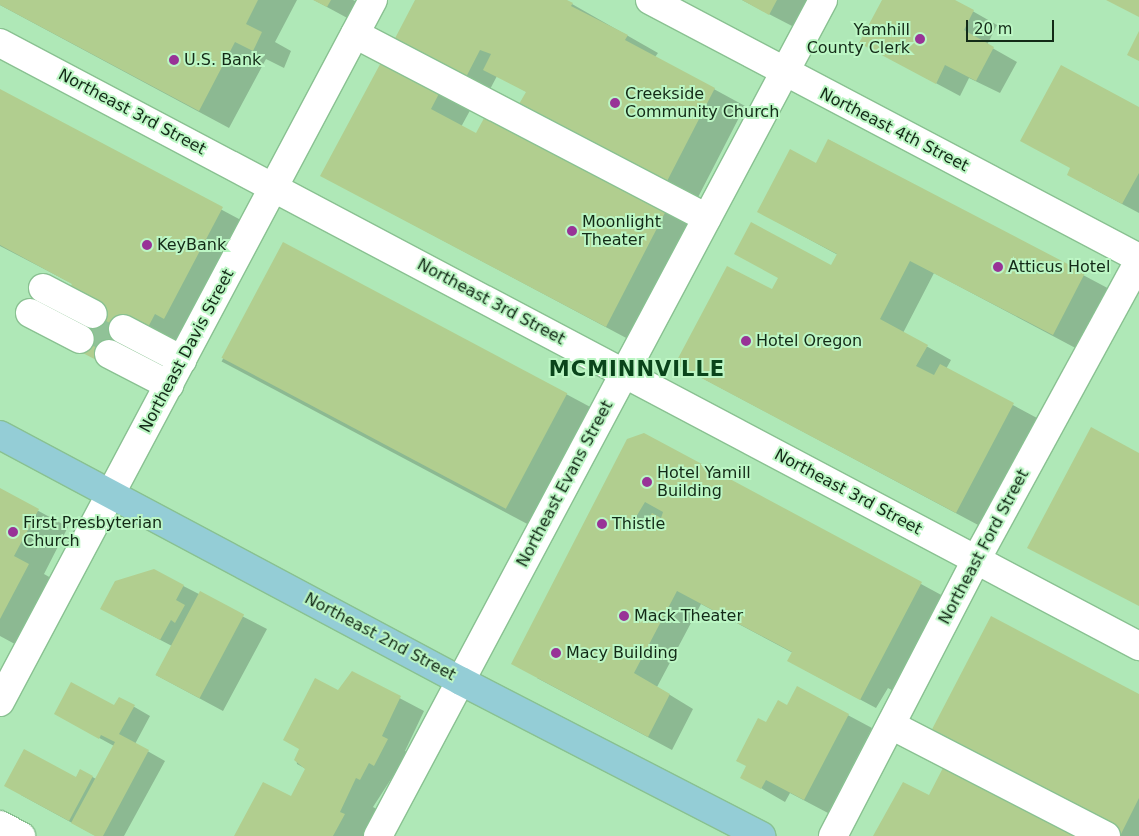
<!DOCTYPE html>
<style>
body{margin:0}
#map{position:relative;width:1139px;height:836px;overflow:hidden;background:#afe8b7;font-family:"DejaVu Sans",sans-serif}
div>[style]{position:absolute}
.shadow>*{inset:0;background:#0003;transform-origin:0 0}
.building>*{inset:0;background:#b1ce8f;transform-origin:0 0}
.minor-tunnel>*{height:28px;margin-top:-14px;transform-origin:0;background:repeating-linear-gradient(90deg,#90c297 0 28px,transparent 0 42px)}
.roads{filter:drop-shadow(1px 0 #89c191) drop-shadow(-1px 0 #89c191) drop-shadow(0 1px #89c191) drop-shadow(0 -1px #89c191)}
.minor>*{height:28px;margin:-14px;padding:0 14px;transform-origin:14px;border-radius:14px;background:#fff}
.major>*{height:28px;margin:-14px;padding:0 14px;transform-origin:14px;border-radius:14px;background:#94cdd6}
.dots>*{width:14px;height:14px;translate:-50% -50%;box-sizing:border-box;border:2px solid #bcf6c4;border-radius:50%}
span{translate:-50% -50%;white-space:nowrap;text-align:center;line-height:1.15;-webkit-text-stroke:4px #bcf6c4;paint-order:stroke}
.poi-label{font-size:16px;color:#132a17}
.right{translate:-100% -50%;text-align:right}
.left{translate:0 -50%;text-align:left}
.street-label{font-size:16px;color:#132a17}
.district-label{font-size:21px;color:#0a441b;font-weight:700;letter-spacing:1px}
.scale{position:absolute;left:966px;top:20px;width:88px;height:22px;box-sizing:border-box;border:2px solid #132a17;border-top:0;padding-left:6px;font-size:15px;line-height:18px;white-space:nowrap;color:#132a17;-webkit-text-stroke:4px #bcf6c4;paint-order:stroke}
</style>
<div id="map">
<div class="shadow">
<i style="clip-path:polygon(0 0,297px 0,275px 42px,291px 51px,284px 68px,266px 59px,229px 128px,0 5px)"></i>
<i style="clip-path:polygon(314px 0,353px 0,360px 4px,351px 20px)"></i>
<i style="clip-path:polygon(417px 0,565px 0,658px 53px,655px 57px,745px 106px,694px 205px,527px 92px,497px 76px,487px 95px,416px 59px)"></i>
<i style="clip-path:polygon(742px 0,808px 0,794px 27px)"></i>
<i style="clip-path:polygon(883px 0,953px 0,997px 25px,987px 45px,1017px 62px,1000px 93px,969px 78px,960px 96px,885px 56px)"></i>
<i style="clip-path:polygon(385px 57px,473px 105px,461px 127px,476px 135px,692px 220px,630px 340px,322px 176px)"></i>
<i style="clip-path:polygon(0 91px,252px 226px,177px 347px,157px 337px,135px 380px,98px 307px,73px 284px,0 246px)"></i>
<i style="clip-path:polygon(1139px 108px,1139px 213px,1092px 188px)"></i>
<i style="clip-path:polygon(829px 140px,1115px 292px,1083px 352px,934px 273px,903px 333px,951px 360px,946px 369px,1037px 418px,980px 526px,676px 364px,773px 291px,832px 267px,838px 255px,759px 212px,816px 164px)"></i>
<i style="left:284px;top:244px;width:348px;height:133px;rotate:28deg"></i>
<i style="clip-path:polygon(628px 440px,849px 545px,945px 597px,895px 692px,888px 688px,876px 708px,805px 670px,793px 653px,701px 604px,657px 687px,693px 709px,672px 750px,537px 678px)"></i>
<i style="clip-path:polygon(0 490px,68px 527px,44px 574px,58px 582px,24px 649px,0 636px)"></i>
<i style="clip-path:polygon(154px 571px,267px 629px,223px 711px,156px 675px,172px 646px,118px 618px)"></i>
<i style="clip-path:polygon(352px 673px,424px 711px,405px 751px,411px 754px,398px 779px,393px 776px,373px 807px,380px 811px,372px 836px,236px 836px,291px 798px,306px 769px,297px 764px,296px 757px)"></i>
<i style="clip-path:polygon(797px 688px,872px 728px,828px 813px,790px 793px,785px 802px,742px 777px,767px 724px,788px 706px)"></i>
<i style="clip-path:polygon(1139px 696px,1139px 836px,1120px 836px,1096px 823px)"></i>
<i style="clip-path:polygon(119px 698px,150px 716px,135px 744px,165px 761px,124px 836px,96px 836px,21px 795px,76px 778px,80px 770px,96px 779px,114px 746px,72px 723px,114px 707px)"></i>
</div>
<div class="building">
<i style="clip-path:polygon(0 0,258px 0,246px 24px,262px 32px,253px 51px,235px 42px,199px 111px,0 5px)"></i>
<i style="clip-path:polygon(313px 0,331px 0,327px 7px)"></i>
<i style="clip-path:polygon(415px 0,567px 0,573px 3px,571px 6px,628px 35px,625px 40px,715px 88px,663px 189px,515px 111px,526px 92px,483px 70px,491px 54px,480px 50px,463px 83px,391px 46px)"></i>
<i style="clip-path:polygon(742px 0,777px 0,769px 15px)"></i>
<i style="clip-path:polygon(882px 0,955px 0,974px 10px,964px 30px,994px 47px,976px 81px,945px 65px,936px 84px,859px 43px)"></i>
<i style="clip-path:polygon(1106px 0,1139px 0,1139px 17px)"></i>
<i style="clip-path:polygon(1139px 31px,1139px 61px,1127px 55px)"></i>
<i style="clip-path:polygon(385px 55px,443px 86px,431px 109px,476px 133px,489px 109px,669px 205px,606px 327px,320px 176px)"></i>
<i style="clip-path:polygon(1061px 65px,1139px 107px,1139px 173px,1122px 204px,1067px 175px,1070px 168px,1020px 141px)"></i>
<i style="clip-path:polygon(0 89px,223px 207px,164px 319px,155px 314px,146px 331px,127px 321px,104px 364px,75px 349px,97px 306px,68px 291px,72px 284px,0 245px)"></i>
<i style="clip-path:polygon(828px 139px,1085px 273px,1053px 335px,910px 261px,880px 319px,928px 345px,916px 366px,934px 375px,940px 364px,1014px 403px,956px 513px,675px 364px,727px 266px,772px 289px,778px 278px,734px 254px,751px 222px,831px 265px,837px 254px,757px 212px,790px 149px,816px 163px)"></i>
<i style="left:283px;top:242px;width:322px;height:131px;rotate:28deg"></i>
<i style="clip-path:polygon(1091px 427px,1139px 453px,1139px 606px,1027px 548px)"></i>
<i style="clip-path:polygon(evenodd,644px 433px,922px 582px,860px 700px,787px 661px,792px 652px,677px 591px,634px 673px,670px 694px,648px 737px,511px 664px,627px 439px,644px 433px,645px 502px,663px 512px,661px 518px,652px 513px,647px 522px,636px 517px,645px 502px)"></i>
<i style="clip-path:polygon(0 488px,39px 509px,14px 556px,29px 564px,0 619px)"></i>
<i style="clip-path:polygon(154px 569px,184px 585px,176px 600px,185px 605px,175px 623px,171px 620px,160px 640px,100px 609px,115px 581px)"></i>
<i style="left:200px;top:591px;width:50px;height:95px;rotate:28deg"></i>
<i style="clip-path:polygon(991px 616px,1139px 694px,1139px 798px,1120px 836px,928px 737px)"></i>
<i style="clip-path:polygon(352px 671px,401px 696px,382px 736px,388px 739px,374px 766px,369px 763px,360px 780px,356px 778px,340px 812px,345px 814px,333px 836px,234px 836px,263px 782px,291px 796px,305px 769px,294px 760px,299px 749px,283px 740px,315px 678px,338px 690px)"></i>
<i style="clip-path:polygon(71px 682px,114px 705px,119px 697px,135px 705px,119px 734px,149px 750px,103px 836px,95px 836px,71px 823px,115px 742px,101px 735px,99px 739px,54px 714px)"></i>
<i style="clip-path:polygon(797px 686px,849px 714px,804px 800px,766px 780px,761px 789px,740px 778px,746px 766px,736px 761px,758px 718px,766px 722px,778px 700px,787px 705px)"></i>
<i style="clip-path:polygon(24px 749px,76px 777px,80px 769px,93px 776px,69px 821px,4px 786px)"></i>
<i style="clip-path:polygon(947px 760px,1093px 836px,873px 836px,903px 782px,929px 795px)"></i>
</div>
<div class="minor-tunnel">
<i style="left:87px;top:327px;width:33px;rotate:27deg"></i>
</div>
<div class="roads">
<div class="minor">
<i style="left:650px;top:0;width:553px;rotate:27.82deg"></i>
<i style="left:355px;top:34px;width:397px;rotate:27.6deg"></i>
<i style="left:0;top:43px;width:1289px;rotate:27.9deg"></i>
<i style="left:43px;top:288px;width:56px;rotate:27.5deg"></i>
<i style="left:30px;top:313px;width:56px;rotate:27.5deg"></i>
<i style="left:123px;top:329px;width:67px;rotate:27.7deg"></i>
<i style="left:109px;top:354px;width:68px;rotate:27.3deg"></i>
<i style="left:0;top:702px;width:795px;rotate:-62.02deg"></i>
<i style="left:891px;top:725px;width:242px;rotate:27.3deg"></i>
<i style="left:0;top:825px;width:24px;rotate:28deg"></i>
<i style="left:378px;top:836px;width:947px;rotate:-61.97deg"></i>
<i style="left:833px;top:836px;width:311px;rotate:-62.6deg"></i>
<i style="left:976px;top:560px;width:341px;rotate:-61.4deg"></i>
</div>
<div class="major">
<i style="left:0;top:435px;width:523px;rotate:28.09deg"></i>
<i style="left:461px;top:681px;width:338px;rotate:27.3deg"></i>
</div>
</div>
<div class="dots">
<i style="left:920px;top:39px;background:#983397"></i>
<i style="left:174px;top:60px;background:#983397"></i>
<i style="left:615px;top:103px;background:#983397"></i>
<i style="left:572px;top:231px;background:#983397"></i>
<i style="left:147px;top:245px;background:#983397"></i>
<i style="left:998px;top:267px;background:#983397"></i>
<i style="left:746px;top:341px;background:#983397"></i>
<i style="left:647px;top:482px;background:#983397"></i>
<i style="left:602px;top:524px;background:#983397"></i>
<i style="left:13px;top:532px;background:#983397"></i>
<i style="left:624px;top:616px;background:#983397"></i>
<i style="left:556px;top:653px;background:#983397"></i>
</div>
<div class="poi-label">
<span class="right" style="left:910px;top:39px">Yamhill<br>County Clerk</span>
<span class="left" style="left:184px;top:60px">U.S. Bank</span>
<span class="left" style="left:625px;top:103px">Creekside<br>Community Church</span>
<span class="left" style="left:582px;top:231px">Moonlight<br>Theater</span>
<span class="left" style="left:157px;top:245px">KeyBank</span>
<span class="left" style="left:1008px;top:267px">Atticus Hotel</span>
<span class="left" style="left:756px;top:341px">Hotel Oregon</span>
<span class="left" style="left:657px;top:482px">Hotel Yamill<br>Building</span>
<span class="left" style="left:23px;top:532px">First Presbyterian<br>Church</span>
<span class="left" style="left:612px;top:524px">Thistle</span>
<span class="left" style="left:634px;top:616px">Mack Theater</span>
<span class="left" style="left:566px;top:653px">Macy Building</span>
</div>
<div class="street-label">
<span style="left:132px;top:112px;rotate:28deg">Northeast 3rd Street</span>
<span style="left:894px;top:130px;rotate:27deg">Northeast 4th Street</span>
<span style="left:491px;top:302px;rotate:28deg">Northeast 3rd Street</span>
<span style="left:187px;top:351px;rotate:-62deg">Northeast Davis Street</span>
<span style="left:565px;top:484px;rotate:-62deg">Northeast Evans Street</span>
<span style="left:848px;top:492px;rotate:28deg">Northeast 3rd Street</span>
<span style="left:984px;top:547px;rotate:-62deg">Northeast Ford Street</span>
<span style="left:380px;top:637px;rotate:28deg">Northeast 2nd Street</span>
</div>
<div class="district-label">
<span style="left:637px;top:369px">MCMINNVILLE</span>
</div>
<div class="scale">20 m</div>
</div>
